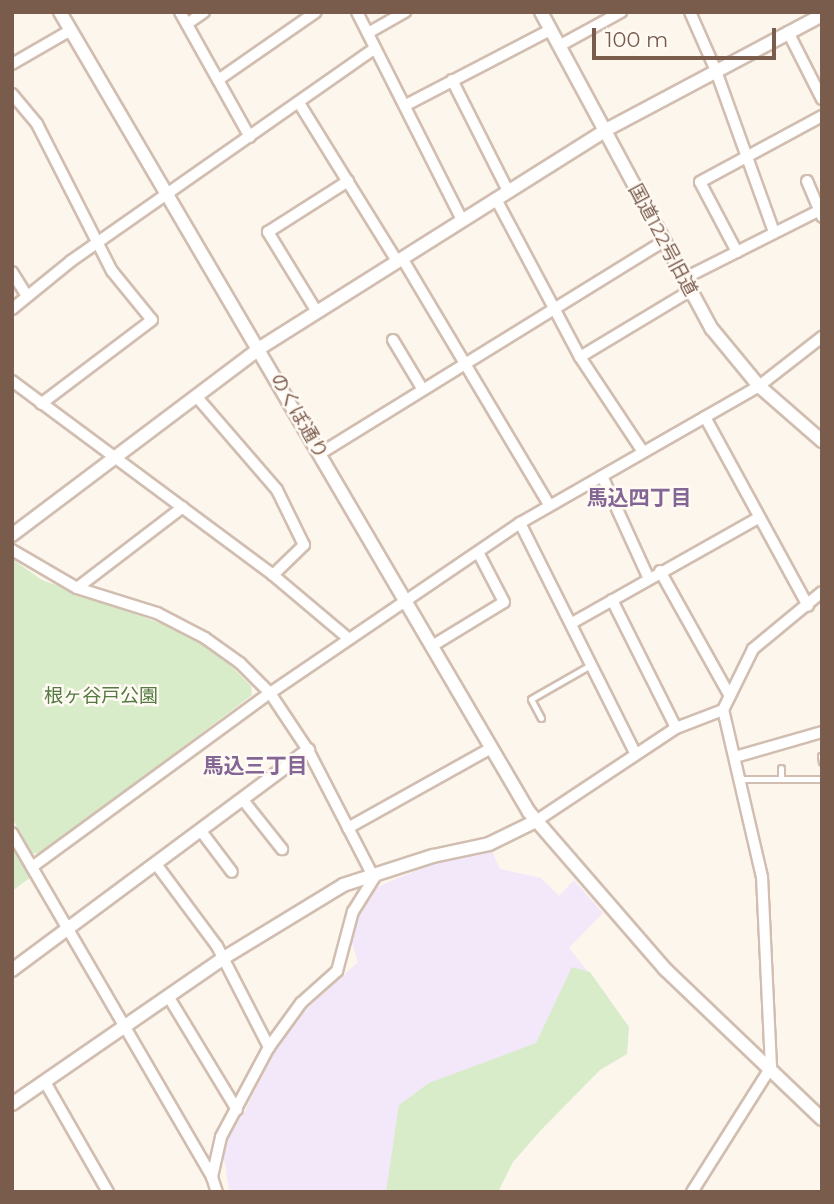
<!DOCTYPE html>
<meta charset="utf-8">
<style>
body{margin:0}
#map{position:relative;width:834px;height:1204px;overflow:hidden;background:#fdf6ec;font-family:Montserrat,"Noto Sans JP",sans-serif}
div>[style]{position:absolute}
.education>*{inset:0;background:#f3e8fa}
.green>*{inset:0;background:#d8ecc9}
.roads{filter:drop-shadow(2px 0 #d1beb0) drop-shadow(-2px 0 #d1beb0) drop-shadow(0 2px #d1beb0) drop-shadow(0 -2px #d1beb0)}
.service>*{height:5px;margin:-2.5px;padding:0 2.5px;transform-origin:2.5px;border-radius:2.5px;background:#fff}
.minor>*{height:10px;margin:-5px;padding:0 5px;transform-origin:5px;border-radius:5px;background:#fff}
.tertiary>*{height:12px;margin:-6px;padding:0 6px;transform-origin:6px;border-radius:6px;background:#fff}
span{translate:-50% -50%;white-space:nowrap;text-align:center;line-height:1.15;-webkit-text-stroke:5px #fffaf3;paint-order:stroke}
.street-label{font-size:19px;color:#7a5c4d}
.park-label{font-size:19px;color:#537a41}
.neighbourhood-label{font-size:21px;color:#846695;font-weight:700}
.frame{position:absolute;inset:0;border:14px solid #7a5c4d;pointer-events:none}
.scale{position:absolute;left:592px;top:28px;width:184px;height:32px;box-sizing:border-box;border:4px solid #7a5c4d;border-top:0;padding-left:9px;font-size:21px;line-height:24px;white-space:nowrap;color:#7a5c4d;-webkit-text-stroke:5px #fffaf3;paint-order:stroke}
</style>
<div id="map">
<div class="education">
<i style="clip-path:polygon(492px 851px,500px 869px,541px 878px,559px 896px,574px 880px,603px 913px,569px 948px,594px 979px,439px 1154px,433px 1192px,229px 1192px,225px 1162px,220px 1158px,225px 1137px,238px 1114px,242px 1117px,279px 1040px,303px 1012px,358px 962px,351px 940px,354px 922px,370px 890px,439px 861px)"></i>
</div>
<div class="green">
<i style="clip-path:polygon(12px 559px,42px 580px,187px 633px,214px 649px,251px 686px,252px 695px,41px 854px,32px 853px,12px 818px)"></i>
<i style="clip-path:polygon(12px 845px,31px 877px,12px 891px)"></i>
<i style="clip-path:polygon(572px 967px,590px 972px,629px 1027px,627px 1054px,600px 1070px,541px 1130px,513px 1162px,498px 1192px,386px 1192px,399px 1105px,429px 1083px,536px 1043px)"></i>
</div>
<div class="roads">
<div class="service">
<i style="left:541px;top:718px;width:21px;rotate:-118deg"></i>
<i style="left:531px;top:699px;width:70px;rotate:-29.8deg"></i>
<i style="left:821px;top:756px;width:6px;rotate:81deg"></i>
<i style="left:781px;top:768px;width:11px;rotate:90deg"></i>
<i style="left:740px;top:779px;width:82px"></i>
</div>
<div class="minor">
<i style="left:180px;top:12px;width:143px;rotate:60.8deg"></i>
<i style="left:357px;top:12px;width:233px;rotate:63.2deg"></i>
<i style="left:690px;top:12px;width:64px;rotate:66.2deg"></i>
<i style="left:716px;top:71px;width:171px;rotate:70.2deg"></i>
<i style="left:187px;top:24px;width:21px;rotate:-35deg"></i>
<i style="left:788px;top:32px;width:75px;rotate:63.1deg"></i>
<i style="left:368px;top:33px;width:43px;rotate:-29.6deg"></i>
<i style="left:559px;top:46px;width:71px;rotate:-28.7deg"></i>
<i style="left:12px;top:64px;width:68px;rotate:-30deg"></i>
<i style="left:218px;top:80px;width:119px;rotate:-34.8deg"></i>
<i style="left:452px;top:80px;width:124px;rotate:63.2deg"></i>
<i style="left:12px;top:94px;width:39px;rotate:50deg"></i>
<i style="left:37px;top:124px;width:165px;rotate:63deg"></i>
<i style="left:112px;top:271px;width:63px;rotate:50.8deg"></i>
<i style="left:152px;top:320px;width:139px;rotate:142.9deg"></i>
<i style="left:299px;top:103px;width:186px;rotate:58.2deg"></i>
<i style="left:406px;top:105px;width:162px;rotate:-27.5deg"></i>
<i style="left:807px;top:181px;width:39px;rotate:67deg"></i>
<i style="left:496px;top:199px;width:179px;rotate:62deg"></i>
<i style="left:580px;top:357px;width:114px;rotate:56.4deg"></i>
<i style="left:737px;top:252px;width:79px;rotate:-117.9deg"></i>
<i style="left:700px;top:182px;width:139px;rotate:-28.4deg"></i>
<i style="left:402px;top:258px;width:287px;rotate:59.2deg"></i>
<i style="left:12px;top:272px;width:28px;rotate:58deg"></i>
<i style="left:683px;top:279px;width:156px;rotate:-26.7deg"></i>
<i style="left:12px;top:309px;width:76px;rotate:-39.1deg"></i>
<i style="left:71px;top:261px;width:371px;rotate:-35deg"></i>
<i style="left:317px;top:312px;width:94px;rotate:-121.5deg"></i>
<i style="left:268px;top:232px;width:95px;rotate:-32.5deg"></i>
<i style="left:393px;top:340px;width:58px;rotate:59deg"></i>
<i style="left:580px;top:357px;width:128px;rotate:-31deg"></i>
<i style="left:12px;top:381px;width:325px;rotate:36.6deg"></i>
<i style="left:273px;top:575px;width:99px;rotate:40.1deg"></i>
<i style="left:196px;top:396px;width:124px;rotate:49.2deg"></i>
<i style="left:277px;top:490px;width:61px;rotate:63.9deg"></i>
<i style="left:304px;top:545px;width:43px;rotate:135.9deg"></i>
<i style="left:705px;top:417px;width:215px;rotate:61.4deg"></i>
<i style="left:321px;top:453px;width:403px;rotate:-31.7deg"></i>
<i style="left:602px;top:476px;width:111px;rotate:65.5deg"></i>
<i style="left:520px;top:523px;width:257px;rotate:63.4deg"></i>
<i style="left:12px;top:550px;width:75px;rotate:30.3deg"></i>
<i style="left:77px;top:588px;width:84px;rotate:17.4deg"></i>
<i style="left:157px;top:613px;width:54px;rotate:27.5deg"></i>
<i style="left:205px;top:638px;width:43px;rotate:35.5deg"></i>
<i style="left:240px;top:663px;width:42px;rotate:45deg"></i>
<i style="left:270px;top:693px;width:69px;rotate:56.3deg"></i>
<i style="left:308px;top:750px;width:144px;rotate:62.7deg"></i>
<i style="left:374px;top:878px;width:39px;rotate:122deg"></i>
<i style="left:353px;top:911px;width:62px;rotate:104.9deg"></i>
<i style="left:337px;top:971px;width:48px;rotate:138.4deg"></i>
<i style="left:301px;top:1003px;width:54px;rotate:126deg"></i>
<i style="left:269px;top:1047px;width:102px;rotate:118.1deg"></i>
<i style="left:221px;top:1137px;width:41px;rotate:102.7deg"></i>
<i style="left:660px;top:571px;width:143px;rotate:60.8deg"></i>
<i style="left:77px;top:588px;width:133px;rotate:-37.4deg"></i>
<i style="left:612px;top:600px;width:143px;rotate:63.4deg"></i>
<i style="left:572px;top:623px;width:214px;rotate:-29.4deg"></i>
<i style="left:432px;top:646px;width:84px;rotate:-31.4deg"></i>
<i style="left:504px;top:602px;width:56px;rotate:-117.5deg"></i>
<i style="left:735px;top:757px;width:91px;rotate:-16deg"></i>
<i style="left:243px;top:800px;width:63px;rotate:51.5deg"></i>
<i style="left:536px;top:821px;width:168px;rotate:-33.6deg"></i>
<i style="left:676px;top:728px;width:50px;rotate:-21deg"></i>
<i style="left:348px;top:828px;width:164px;rotate:-29.2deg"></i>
<i style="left:201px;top:831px;width:51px;rotate:52.9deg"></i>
<i style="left:12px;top:833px;width:398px;rotate:59.8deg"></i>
<i style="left:212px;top:1177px;width:16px;rotate:72deg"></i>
<i style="left:156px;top:864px;width:102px;rotate:53.4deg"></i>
<i style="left:217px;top:946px;width:114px;rotate:62.8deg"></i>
<i style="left:32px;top:867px;width:295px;rotate:-36.2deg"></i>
<i style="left:270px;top:693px;width:302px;rotate:-34.2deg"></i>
<i style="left:520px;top:523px;width:275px;rotate:-29.8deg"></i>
<i style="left:759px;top:386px;width:80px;rotate:-37.9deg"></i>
<i style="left:168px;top:996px;width:133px;rotate:58.8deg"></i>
<i style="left:45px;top:1082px;width:127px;rotate:60.2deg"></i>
<i style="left:692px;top:1192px;width:148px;rotate:-57.7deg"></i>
<i style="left:771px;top:1067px;width:190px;rotate:-92.7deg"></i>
<i style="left:762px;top:877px;width:171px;rotate:-103.1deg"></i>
<i style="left:723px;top:710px;width:68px;rotate:-63.8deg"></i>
<i style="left:753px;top:649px;width:89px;rotate:-39.6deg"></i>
</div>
<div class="tertiary">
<i style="left:60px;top:12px;width:927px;rotate:59.62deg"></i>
<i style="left:529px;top:812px;width:208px;rotate:49.1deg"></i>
<i style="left:665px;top:969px;width:217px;rotate:43.7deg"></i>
<i style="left:541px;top:12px;width:360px;rotate:61.7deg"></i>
<i style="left:712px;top:329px;width:74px;rotate:50.5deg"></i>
<i style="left:759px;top:386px;width:84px;rotate:41.1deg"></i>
<i style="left:12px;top:535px;width:311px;rotate:-37deg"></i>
<i style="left:260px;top:348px;width:409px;rotate:-32.2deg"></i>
<i style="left:606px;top:130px;width:245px;rotate:-28deg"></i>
<i style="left:12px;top:970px;width:369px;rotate:-36.6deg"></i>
<i style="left:12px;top:1104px;width:255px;rotate:-34.6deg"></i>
<i style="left:222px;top:959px;width:142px;rotate:-31.4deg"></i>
<i style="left:343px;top:885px;width:95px;rotate:-17.9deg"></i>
<i style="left:433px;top:856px;width:57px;rotate:-12.1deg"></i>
<i style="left:489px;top:844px;width:52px;rotate:-26.1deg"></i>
</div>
</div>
<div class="street-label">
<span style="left:663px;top:240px;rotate:62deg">国道122号旧道</span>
<span style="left:299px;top:416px;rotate:60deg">のくぼ通り</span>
</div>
<div class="park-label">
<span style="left:101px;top:696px">根ヶ谷戸公園</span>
</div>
<div class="neighbourhood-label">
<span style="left:639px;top:498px">馬込四丁目</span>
<span style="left:255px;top:766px">馬込三丁目</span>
</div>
<div class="frame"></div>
<div class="scale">100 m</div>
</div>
